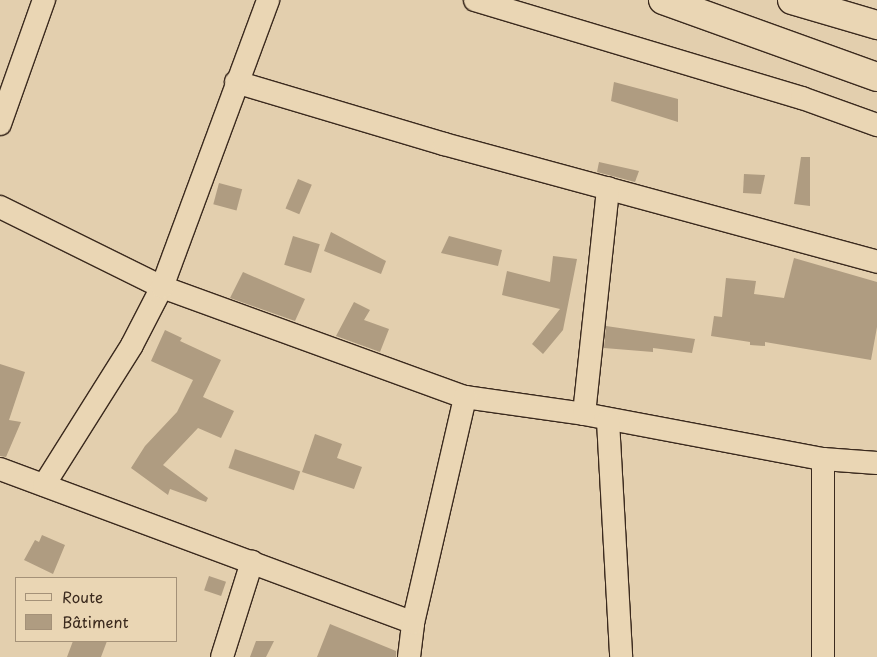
<!DOCTYPE html>
<meta charset="utf-8">
<style>
body{margin:0}
#map{position:relative;width:877px;height:657px;overflow:hidden;background:#e3cfae;font-family:"Playpen Sans",sans-serif}
div>[style]{position:absolute}
.building>*{inset:0;background:#af9c81;transform-origin:0 0}
.roads{filter:drop-shadow(1px 0 #3b2a1e) drop-shadow(-1px 0 #3b2a1e) drop-shadow(0 1px #3b2a1e) drop-shadow(0 -1px #3b2a1e)}
.minor>*{height:22px;margin:-11px;padding:0 11px;transform-origin:11px;border-radius:11px;background:#ead6b4}
.primary>*{height:28px;margin:-14px;padding:0 14px;transform-origin:14px;border-radius:14px;background:#ead6b4}
.trunk>*{height:28px;margin:-14px;padding:0 14px;transform-origin:14px;border-radius:14px;background:#ead6b4}
span{translate:-50% -50%;white-space:nowrap;text-align:center;line-height:1.15;-webkit-text-stroke:4.5px #ead6b4;paint-order:stroke}
.legend{position:absolute;left:15px;top:577px;width:162px;height:65px;box-sizing:border-box;background:#ead6b4;border:1px solid #a49178;margin:0;padding:6px 9px;list-style:none;font-size:15px;color:#3b2a1e}
.legend li{display:flex;align-items:center;gap:10px;height:25px}
.legend b{width:25px;border:1px solid #a49178}
</style>
<div id="map">
<div class="building">
<i style="clip-path:polygon(614px 82px,678px 99px,678px 122px,611px 101px)"></i>
<i style="clip-path:polygon(801px 157px,810px 157px,810px 206px,794px 204px)"></i>
<i style="clip-path:polygon(599px 162px,639px 171px,635px 182px,597px 172px)"></i>
<i style="clip-path:polygon(744px 174px,765px 175px,761px 194px,743px 193px)"></i>
<i style="left:298px;top:179px;width:15px;height:32px;rotate:23deg"></i>
<i style="left:219px;top:183px;width:24px;height:22px;rotate:15deg"></i>
<i style="clip-path:polygon(331px 232px,386px 261px,381px 274px,324px 251px)"></i>
<i style="left:293px;top:236px;width:28px;height:30px;rotate:17deg"></i>
<i style="clip-path:polygon(449px 236px,502px 250px,498px 266px,441px 253px)"></i>
<i style="clip-path:polygon(553px 256px,577px 259px,563px 330px,543px 354px,532px 344px,560px 309px,502px 295px,507px 271px,550px 282px)"></i>
<i style="clip-path:polygon(794px 258px,877px 282px,877px 327px,871px 360px,765px 342px,765px 346px,750px 345px,750px 342px,711px 336px,714px 316px,722px 317px,726px 278px,756px 281px,754px 294px,784px 298px)"></i>
<i style="clip-path:polygon(243px 272px,305px 299px,295px 321px,230px 298px)"></i>
<i style="clip-path:polygon(354px 302px,370px 310px,364px 320px,389px 329px,380px 352px,336px 336px)"></i>
<i style="clip-path:polygon(606px 326px,695px 339px,692px 353px,653px 348px,653px 352px,604px 348px)"></i>
<i style="clip-path:polygon(165px 330px,182px 338px,180px 341px,221px 360px,203px 397px,234px 411px,221px 438px,198px 428px,163px 465px,208px 498px,206px 502px,170px 489px,168px 495px,131px 468px,145px 446px,177px 412px,193px 380px,151px 361px)"></i>
<i style="clip-path:polygon(0 364px,25px 372px,9px 420px,21px 422px,6px 457px,0 456px)"></i>
<i style="clip-path:polygon(315px 434px,342px 444px,337px 458px,362px 467px,354px 489px,302px 472px)"></i>
<i style="left:235px;top:449px;width:69px;height:20px;rotate:19deg"></i>
<i style="clip-path:polygon(42px 535px,65px 545px,53px 574px,24px 560px,35px 540px,39px 542px)"></i>
<i style="left:209px;top:576px;width:18px;height:15px;rotate:19deg"></i>
<i style="clip-path:polygon(330px 624px,396px 651px,396px 657px,317px 657px)"></i>
<i style="clip-path:polygon(73px 641px,107px 641px,101px 657px,67px 657px)"></i>
<i style="clip-path:polygon(256px 641px,274px 641px,266px 657px,250px 657px)"></i>
</div>
<div class="roads">
<div class="minor">
<i style="left:475px;top:0;width:341px;rotate:16.7deg"></i>
<i style="left:802px;top:98px;width:80px;rotate:19.8deg"></i>
<i style="left:236px;top:82px;width:217px;rotate:16.6deg"></i>
<i style="left:444px;top:144px;width:449px;rotate:15.2deg"></i>
<i style="left:0;top:124px;width:132px;rotate:-70.5deg"></i>
<i style="left:0;top:207px;width:181px;rotate:26.3deg"></i>
<i style="left:162px;top:287px;width:322px;rotate:20deg"></i>
<i style="left:465px;top:397px;width:120px;rotate:8.1deg"></i>
<i style="left:584px;top:414px;width:243px;rotate:10.7deg"></i>
<i style="left:823px;top:459px;width:54px;rotate:4.2deg"></i>
<i style="left:584px;top:414px;width:227px;rotate:-83.9deg"></i>
<i style="left:608px;top:421px;width:236px;rotate:86.8deg"></i>
<i style="left:823px;top:459px;width:198px;rotate:90deg"></i>
<i style="left:0;top:469px;width:441px;rotate:20.4deg"></i>
<i style="left:44px;top:485px;width:165px;rotate:-57.8deg"></i>
<i style="left:132px;top:345px;width:65px;rotate:-62.7deg"></i>
<i style="left:162px;top:287px;width:306px;rotate:-69.7deg"></i>
<i style="left:222px;top:657px;width:100px;rotate:-72.5deg"></i>
<i style="left:409px;top:657px;width:34px;rotate:-83deg"></i>
<i style="left:413px;top:623px;width:232px;rotate:-77deg"></i>
</div>
<div class="primary">
<i style="left:792px;top:0;width:89px;rotate:16.4deg"></i>
</div>
<div class="trunk">
<i style="left:663px;top:0;width:227px;rotate:19.8deg"></i>
</div>
</div>
<ul class="legend">
<li><b style="height:6px;background:#ead6b4"></b>Route</li>
<li><b style="height:14px;background:#af9c81"></b>Bâtiment</li>
</ul>
</div>
